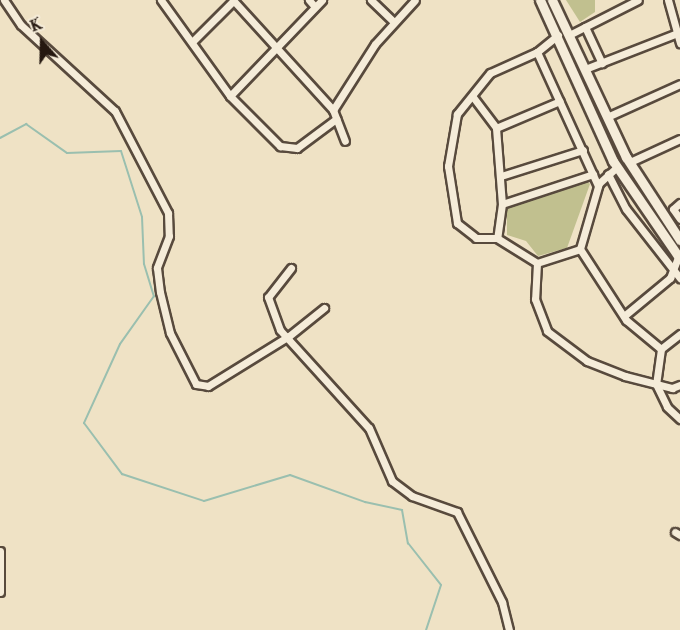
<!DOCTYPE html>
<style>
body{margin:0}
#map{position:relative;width:680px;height:630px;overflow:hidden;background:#efe2c5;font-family:"IM FELL Double Pica",serif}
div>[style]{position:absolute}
.green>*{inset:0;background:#c1c08f}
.stream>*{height:2px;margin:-1px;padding:0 1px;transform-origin:1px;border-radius:1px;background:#9abfaf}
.roads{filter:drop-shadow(2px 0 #584a3d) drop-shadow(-2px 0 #584a3d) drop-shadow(0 2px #584a3d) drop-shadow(0 -2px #584a3d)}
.street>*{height:7px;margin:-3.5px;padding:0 3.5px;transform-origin:3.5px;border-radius:3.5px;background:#f5ecd9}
.secondary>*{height:9px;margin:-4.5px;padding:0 4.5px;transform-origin:4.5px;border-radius:4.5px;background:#f5ecd9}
span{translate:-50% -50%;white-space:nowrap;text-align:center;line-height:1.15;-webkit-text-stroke:6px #f5ecd9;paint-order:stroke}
.north{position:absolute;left:12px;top:12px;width:60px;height:60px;-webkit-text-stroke:4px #f5ecd9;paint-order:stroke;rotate:340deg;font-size:16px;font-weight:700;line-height:24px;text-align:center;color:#251810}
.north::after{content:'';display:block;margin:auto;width:21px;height:27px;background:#251810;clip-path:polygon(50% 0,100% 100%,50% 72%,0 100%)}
</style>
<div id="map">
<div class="green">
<i style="clip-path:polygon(566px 0,595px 0,595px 12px,580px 22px)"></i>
<i style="clip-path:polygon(586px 180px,590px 184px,567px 248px,538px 256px,526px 241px,507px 235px,507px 206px)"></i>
</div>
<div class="stream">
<i style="left:0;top:138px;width:30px;rotate:-28deg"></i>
<i style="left:26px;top:124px;width:50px;rotate:35.3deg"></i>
<i style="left:67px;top:153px;width:54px;rotate:-2.1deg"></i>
<i style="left:121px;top:151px;width:69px;rotate:72.3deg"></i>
<i style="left:142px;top:217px;width:47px;rotate:87.6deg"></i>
<i style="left:144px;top:264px;width:34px;rotate:73deg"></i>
<i style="left:154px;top:296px;width:59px;rotate:125.3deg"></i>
<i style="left:120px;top:344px;width:87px;rotate:114.5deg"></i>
<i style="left:84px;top:423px;width:64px;rotate:53.3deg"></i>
<i style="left:122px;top:474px;width:86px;rotate:18.2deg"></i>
<i style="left:204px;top:501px;width:90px;rotate:-16.8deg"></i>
<i style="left:290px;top:475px;width:80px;rotate:19.8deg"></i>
<i style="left:365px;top:502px;width:38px;rotate:12deg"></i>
<i style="left:402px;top:510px;width:34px;rotate:80deg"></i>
<i style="left:408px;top:543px;width:53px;rotate:51.8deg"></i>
<i style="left:441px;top:585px;width:47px;rotate:108.4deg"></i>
</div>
<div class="roads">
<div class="street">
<i style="left:4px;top:0;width:30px;rotate:56deg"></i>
<i style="left:21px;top:25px;width:127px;rotate:42.5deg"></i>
<i style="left:115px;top:111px;width:115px;rotate:62.5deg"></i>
<i style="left:168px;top:213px;width:23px;rotate:88deg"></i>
<i style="left:169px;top:236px;width:34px;rotate:111deg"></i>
<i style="left:157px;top:268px;width:24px;rotate:83deg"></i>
<i style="left:160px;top:292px;width:42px;rotate:76.3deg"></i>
<i style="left:170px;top:333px;width:57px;rotate:63deg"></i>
<i style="left:196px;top:384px;width:12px;rotate:9deg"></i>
<i style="left:208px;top:386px;width:95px;rotate:-31.7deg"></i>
<i style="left:289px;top:336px;width:45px;rotate:-38.7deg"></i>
<i style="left:161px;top:0;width:118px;rotate:54.3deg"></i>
<i style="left:230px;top:96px;width:71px;rotate:45deg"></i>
<i style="left:280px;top:146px;width:17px;rotate:7deg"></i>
<i style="left:297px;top:148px;width:49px;rotate:-36.6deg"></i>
<i style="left:233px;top:0;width:149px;rotate:47.7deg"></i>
<i style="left:333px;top:110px;width:33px;rotate:69deg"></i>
<i style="left:309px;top:0;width:9px;rotate:49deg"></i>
<i style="left:371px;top:0;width:30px;rotate:44deg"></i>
<i style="left:668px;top:0;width:45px;rotate:74.4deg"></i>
<i style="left:585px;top:27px;width:40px;rotate:65deg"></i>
<i style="left:558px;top:35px;width:27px;rotate:141deg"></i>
<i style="left:537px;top:52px;width:51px;rotate:155.9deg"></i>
<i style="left:490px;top:73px;width:53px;rotate:128.8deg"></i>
<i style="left:457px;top:114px;width:53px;rotate:99.8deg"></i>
<i style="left:448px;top:166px;width:58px;rotate:81deg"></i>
<i style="left:457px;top:223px;width:24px;rotate:38deg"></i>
<i style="left:476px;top:238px;width:21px"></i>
<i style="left:497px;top:238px;width:47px;rotate:32deg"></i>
<i style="left:537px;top:263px;width:36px;rotate:93deg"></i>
<i style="left:535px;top:299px;width:34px;rotate:69deg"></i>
<i style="left:547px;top:331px;width:50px;rotate:36.9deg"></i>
<i style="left:587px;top:361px;width:41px;rotate:21.5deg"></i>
<i style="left:625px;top:376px;width:49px;rotate:14.3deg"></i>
<i style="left:672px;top:388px;width:9px;rotate:-21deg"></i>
<i style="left:569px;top:35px;width:77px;rotate:-26.9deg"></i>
<i style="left:193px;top:41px;width:57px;rotate:-45deg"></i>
<i style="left:537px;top:52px;width:147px;rotate:65.5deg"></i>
<i style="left:585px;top:69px;width:102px;rotate:-21.3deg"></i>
<i style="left:230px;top:96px;width:133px;rotate:-46.2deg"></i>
<i style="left:473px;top:97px;width:39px;rotate:53deg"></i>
<i style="left:496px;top:128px;width:76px;rotate:85.5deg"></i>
<i style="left:502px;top:204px;width:34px;rotate:98deg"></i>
<i style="left:333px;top:110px;width:78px;rotate:-57.5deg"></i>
<i style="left:375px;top:44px;width:59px;rotate:-47.7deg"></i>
<i style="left:607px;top:117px;width:80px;rotate:-24.3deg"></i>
<i style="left:496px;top:128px;width:69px;rotate:-22.9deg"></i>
<i style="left:630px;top:162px;width:55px;rotate:-24.7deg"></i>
<i style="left:617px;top:167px;width:24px;rotate:138deg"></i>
<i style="left:599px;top:183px;width:69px;rotate:106.1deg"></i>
<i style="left:580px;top:249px;width:85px;rotate:57.1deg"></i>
<i style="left:626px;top:320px;width:45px;rotate:39.6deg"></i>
<i style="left:608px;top:174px;width:39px;rotate:63deg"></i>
<i style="left:626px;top:209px;width:88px;rotate:52deg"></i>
<i style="left:501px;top:176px;width:86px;rotate:-17.6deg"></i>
<i style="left:680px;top:203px;width:9px;rotate:139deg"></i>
<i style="left:673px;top:209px;width:12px;rotate:55deg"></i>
<i style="left:502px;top:204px;width:96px;rotate:-18.2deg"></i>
<i style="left:537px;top:263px;width:45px;rotate:-18deg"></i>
<i style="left:291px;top:268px;width:37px;rotate:128deg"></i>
<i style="left:268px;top:297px;width:35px;rotate:70deg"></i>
<i style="left:280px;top:330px;width:132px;rotate:47.8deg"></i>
<i style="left:369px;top:428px;width:58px;rotate:66.5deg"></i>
<i style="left:392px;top:481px;width:25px;rotate:37deg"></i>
<i style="left:412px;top:496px;width:48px;rotate:19.6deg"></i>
<i style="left:457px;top:512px;width:101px;rotate:63.4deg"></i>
<i style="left:502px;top:602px;width:29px;rotate:76deg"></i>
<i style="left:624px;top:316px;width:60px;rotate:-39.6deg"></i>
<i style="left:670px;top:278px;width:22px;rotate:-69deg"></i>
<i style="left:680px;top:334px;width:24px;rotate:142deg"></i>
<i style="left:661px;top:349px;width:35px;rotate:98deg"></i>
<i style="left:656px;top:384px;width:25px;rotate:64deg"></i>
<i style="left:667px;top:407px;width:18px;rotate:43deg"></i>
<i style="left:675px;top:532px;width:6px;rotate:31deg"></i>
<i style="left:0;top:551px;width:41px;rotate:90deg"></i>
</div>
<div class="secondary">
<i style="left:540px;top:0;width:177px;rotate:65.6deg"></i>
<i style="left:613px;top:161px;width:119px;rotate:55.6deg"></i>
<i style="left:552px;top:0;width:174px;rotate:64.8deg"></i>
<i style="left:626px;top:157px;width:99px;rotate:57deg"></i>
</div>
</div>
<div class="north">K</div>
</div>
